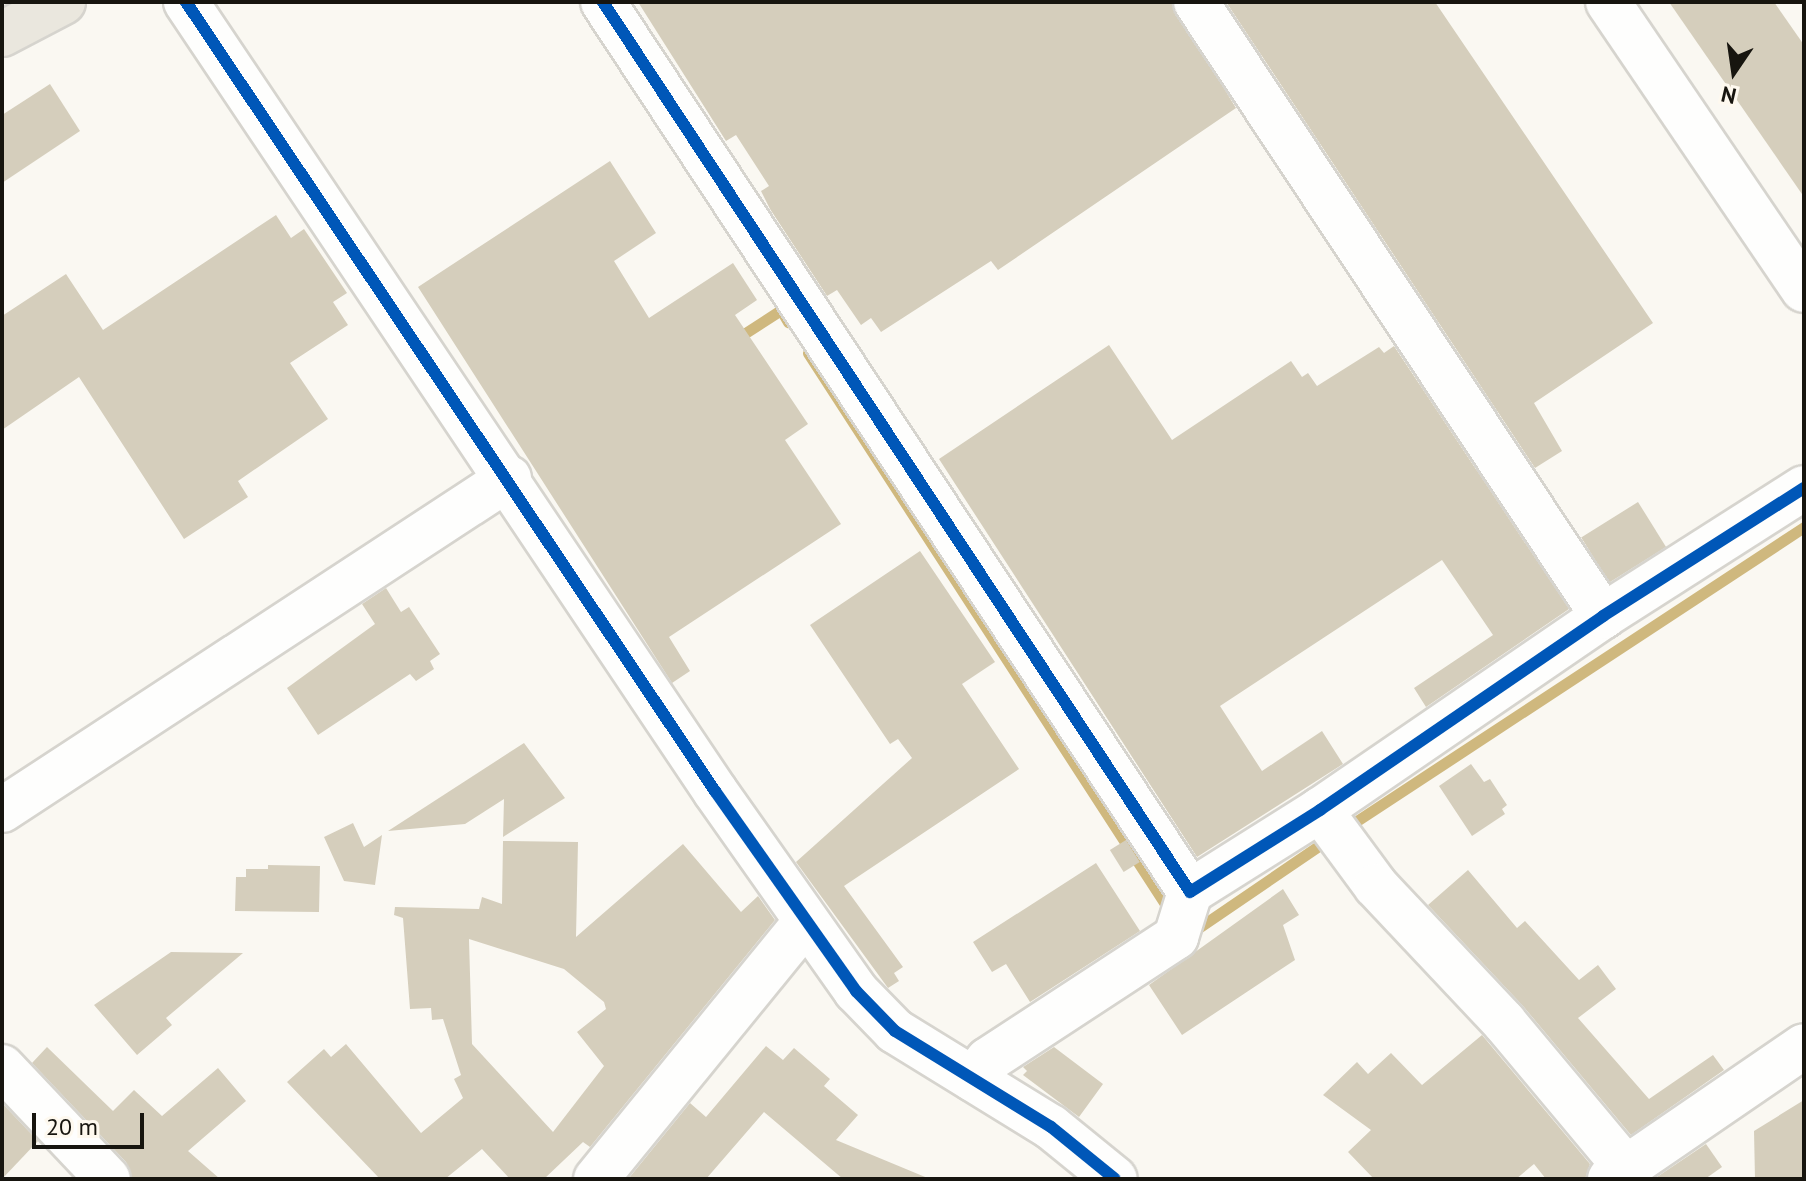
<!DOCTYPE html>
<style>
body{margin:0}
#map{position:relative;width:1806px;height:1181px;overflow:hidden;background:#faf8f2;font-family:"PT Sans",sans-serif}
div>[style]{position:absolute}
.stream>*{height:11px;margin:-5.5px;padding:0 5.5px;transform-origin:5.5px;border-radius:5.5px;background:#cfb87e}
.building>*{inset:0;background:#d5cebc;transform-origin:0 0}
.roads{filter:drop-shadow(2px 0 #d6d4ce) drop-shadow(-2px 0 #d6d4ce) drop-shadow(0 2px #d6d4ce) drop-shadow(0 -2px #d6d4ce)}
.minor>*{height:44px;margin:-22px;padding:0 22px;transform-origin:22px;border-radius:22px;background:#fefefd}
.major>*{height:44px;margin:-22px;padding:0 22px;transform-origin:22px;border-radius:22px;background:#eae7de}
.cycleway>*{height:12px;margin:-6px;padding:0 6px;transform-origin:6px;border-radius:6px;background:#0057b8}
span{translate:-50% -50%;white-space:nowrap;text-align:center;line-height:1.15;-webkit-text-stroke:7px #fef9ef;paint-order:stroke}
.frame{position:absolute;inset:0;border:4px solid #17150f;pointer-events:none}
.north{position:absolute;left:1694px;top:32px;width:80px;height:80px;-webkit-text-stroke:6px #fef9ef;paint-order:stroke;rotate:193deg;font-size:22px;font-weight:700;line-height:32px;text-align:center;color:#17150f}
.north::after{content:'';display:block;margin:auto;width:28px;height:36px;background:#17150f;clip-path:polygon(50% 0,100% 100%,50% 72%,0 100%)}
.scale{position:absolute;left:32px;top:1113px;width:112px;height:36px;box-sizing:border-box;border:4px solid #17150f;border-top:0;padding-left:10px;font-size:24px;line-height:28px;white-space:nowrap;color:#17150f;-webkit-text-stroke:6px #fef9ef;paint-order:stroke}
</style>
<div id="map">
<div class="stream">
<i style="left:736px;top:339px;width:54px;rotate:-32.8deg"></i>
<i style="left:781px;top:310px;width:14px;rotate:60deg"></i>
<i style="left:808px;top:353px;width:667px;rotate:57.05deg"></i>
<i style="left:1343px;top:830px;width:552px;rotate:-33.32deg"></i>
<i style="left:1191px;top:933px;width:167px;rotate:-34.3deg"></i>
</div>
<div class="building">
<i style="clip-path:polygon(638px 2px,1171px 2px,1236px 108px,998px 270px,991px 261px,881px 332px,871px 318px,861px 325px,837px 290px,827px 296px,770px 209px,761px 191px,769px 186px,736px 135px,726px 141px)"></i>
<i style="clip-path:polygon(1226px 2px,1435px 2px,1653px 323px,1534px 403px,1562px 451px,1535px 468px)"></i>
<i style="clip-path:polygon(1669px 2px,1774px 2px,1804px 45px,1804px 197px)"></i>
<i style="clip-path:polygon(50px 84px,80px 131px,2px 183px,2px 115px)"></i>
<i style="clip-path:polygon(610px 161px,656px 233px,614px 261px,649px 318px,733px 263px,757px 300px,735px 315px,808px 424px,785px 440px,841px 524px,669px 637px,690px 671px,672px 683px,418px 287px)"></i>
<i style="clip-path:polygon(276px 215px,291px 238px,304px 229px,347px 293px,333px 302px,348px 325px,290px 363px,328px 419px,238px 481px,248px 497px,184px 539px,79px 377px,2px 430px,2px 316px,66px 274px,103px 330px)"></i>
<i style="clip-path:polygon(1109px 345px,1172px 440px,1291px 361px,1302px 377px,1308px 373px,1317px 386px,1379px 347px,1384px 353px,1394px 346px,1569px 609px,1426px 707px,1414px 688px,1493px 635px,1442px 560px,1220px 706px,1262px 771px,1322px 731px,1343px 764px,1197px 857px,939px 459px)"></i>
<i style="left:1638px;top:502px;width:53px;height:67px;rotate:58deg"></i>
<i style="clip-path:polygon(920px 551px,995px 662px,962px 684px,1019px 769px,844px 886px,903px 967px,894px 973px,899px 981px,888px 988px,796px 862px,912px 758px,898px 739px,890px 744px,810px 625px)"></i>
<i style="clip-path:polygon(386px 588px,401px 612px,409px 607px,440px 654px,430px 661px,434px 669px,416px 681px,410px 674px,318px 735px,287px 688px,375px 624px,362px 604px)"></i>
<i style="clip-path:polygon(524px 743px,565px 798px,503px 837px,504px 799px,465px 824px,388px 831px)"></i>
<i style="clip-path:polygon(1471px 764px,1484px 782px,1490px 779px,1507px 805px,1502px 809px,1505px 814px,1472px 836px,1439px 786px)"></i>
<i style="clip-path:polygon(353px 823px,364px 847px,382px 835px,375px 885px,344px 881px,324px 837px)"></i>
<i style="left:1126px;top:840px;width:26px;height:19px;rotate:58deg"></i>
<i style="clip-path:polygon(evenodd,503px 841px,578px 842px,576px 937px,683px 844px,741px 912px,758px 896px,775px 920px,590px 1147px,583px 1142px,544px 1179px,510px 1179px,482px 1149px,445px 1179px,380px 1179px,287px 1082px,324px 1049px,331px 1057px,346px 1044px,421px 1133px,463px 1098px,454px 1079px,461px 1075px,443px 1019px,432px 1020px,431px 1008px,410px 1009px,403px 918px,394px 915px,395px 907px,479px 909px,482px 897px,502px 904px,503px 841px,469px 939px,564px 969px,604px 1002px,606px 1009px,577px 1032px,604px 1066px,553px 1132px,472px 1044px,469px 939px)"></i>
<i style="clip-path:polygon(1096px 863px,1140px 931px,1030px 1002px,1006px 964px,992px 972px,973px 942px)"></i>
<i style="clip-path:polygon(268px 865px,320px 866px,319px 912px,235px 911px,236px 877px,246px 877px,246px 869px,268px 869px)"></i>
<i style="clip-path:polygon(1468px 870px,1517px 928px,1525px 921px,1579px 980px,1598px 965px,1616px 989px,1578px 1018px,1649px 1099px,1713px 1055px,1724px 1070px,1631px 1135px,1523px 1006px,1428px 905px)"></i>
<i style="clip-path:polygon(1283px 889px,1299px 915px,1283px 925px,1295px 960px,1182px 1035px,1149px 985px)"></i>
<i style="clip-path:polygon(171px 952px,243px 953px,166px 1018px,172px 1025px,137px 1055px,94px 1005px)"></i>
<i style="clip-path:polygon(1482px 1035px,1590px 1164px,1585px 1179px,1546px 1179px,1534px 1164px,1516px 1179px,1374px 1179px,1348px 1152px,1371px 1130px,1323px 1095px,1357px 1062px,1368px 1074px,1391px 1053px,1422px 1085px)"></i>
<i style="clip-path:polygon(766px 1046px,783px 1060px,794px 1048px,830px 1079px,824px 1086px,858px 1115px,836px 1140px,930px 1179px,843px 1179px,764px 1112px,706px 1179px,629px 1178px,690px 1103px,706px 1117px)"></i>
<i style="clip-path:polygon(47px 1047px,113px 1111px,134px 1090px,162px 1116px,218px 1068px,246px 1101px,188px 1151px,220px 1179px,132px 1179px,126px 1162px,32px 1063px)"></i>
<i style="clip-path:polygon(1054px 1047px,1103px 1084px,1079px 1117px,1023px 1075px,1027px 1071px,1023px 1067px)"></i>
<i style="clip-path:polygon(1804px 1100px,1804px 1179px,1755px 1179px,1754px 1131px)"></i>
<i style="clip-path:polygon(2px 1103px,38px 1141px,2px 1179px)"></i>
<i style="clip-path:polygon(1706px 1144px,1722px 1167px,1705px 1179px,1654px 1179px)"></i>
</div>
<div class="roads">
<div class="minor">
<i style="left:186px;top:2px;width:950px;rotate:56.16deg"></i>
<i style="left:715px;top:791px;width:245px;rotate:54.8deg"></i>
<i style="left:856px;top:991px;width:56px;rotate:45.7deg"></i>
<i style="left:895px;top:1031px;width:183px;rotate:31.6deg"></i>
<i style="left:1051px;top:1127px;width:82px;rotate:39.1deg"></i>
<i style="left:603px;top:2px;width:1066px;rotate:56.59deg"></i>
<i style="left:1190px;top:892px;width:154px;rotate:-32.2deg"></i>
<i style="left:1320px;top:810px;width:343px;rotate:-34.4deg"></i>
<i style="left:1603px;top:616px;width:238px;rotate:-32.5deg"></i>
<i style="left:1196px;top:2px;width:737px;rotate:56.46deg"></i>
<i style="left:1608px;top:2px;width:348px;rotate:55.8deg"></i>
<i style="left:2px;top:810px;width:606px;rotate:-33.22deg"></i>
<i style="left:1320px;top:810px;width:94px;rotate:53.6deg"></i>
<i style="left:1376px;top:886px;width:187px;rotate:46.7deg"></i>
<i style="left:1504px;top:1022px;width:190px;rotate:50.1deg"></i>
<i style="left:2px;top:1067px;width:154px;rotate:46.6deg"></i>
<i style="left:973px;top:1079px;width:24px;rotate:-52deg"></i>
<i style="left:988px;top:1060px;width:225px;rotate:-33.2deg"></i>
<i style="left:1176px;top:937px;width:47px;rotate:-72.7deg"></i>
<i style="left:596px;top:1179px;width:330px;rotate:-50.8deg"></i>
<i style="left:1610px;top:1179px;width:235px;rotate:-34.4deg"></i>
</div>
<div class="major">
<i style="left:2px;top:34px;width:69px;rotate:-27.7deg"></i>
</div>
</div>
<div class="cycleway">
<i style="left:186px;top:2px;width:950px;rotate:56.16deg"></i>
<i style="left:715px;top:791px;width:245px;rotate:54.8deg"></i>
<i style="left:856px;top:991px;width:56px;rotate:45.7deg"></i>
<i style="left:895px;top:1031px;width:183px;rotate:31.6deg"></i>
<i style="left:1051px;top:1127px;width:82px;rotate:39.1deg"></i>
<i style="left:603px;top:2px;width:1066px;rotate:56.59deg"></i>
<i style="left:1190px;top:892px;width:154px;rotate:-32.2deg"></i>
<i style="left:1320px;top:810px;width:343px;rotate:-34.4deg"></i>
<i style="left:1603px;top:616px;width:238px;rotate:-32.5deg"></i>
</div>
<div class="frame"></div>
<div class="north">N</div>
<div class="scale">20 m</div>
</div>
